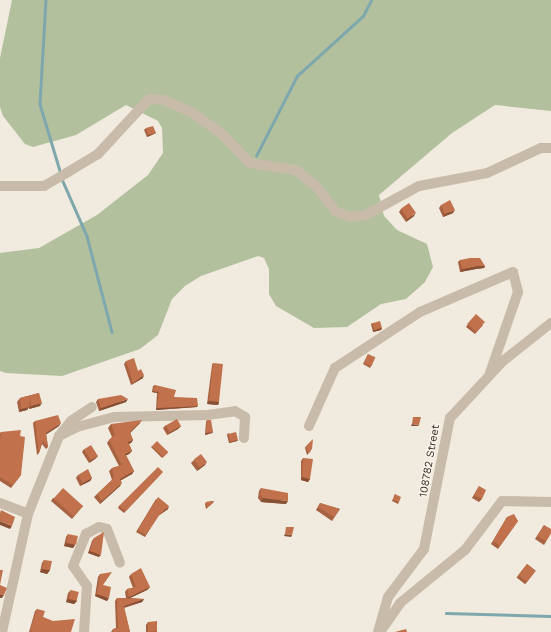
<!DOCTYPE html>
<style>
body{margin:0}
#map{position:relative;width:551px;height:632px;overflow:hidden;background:#f1eade;font-family:"Work Sans",sans-serif}
div>[style]{position:absolute}
.green>*{inset:0;background:#b2c09e}
.stream>*{height:2.5px;margin:-1.25px;padding:0 1.25px;transform-origin:1.25px;border-radius:1.25px;background:#7ea8ad}
.minor>*{height:10px;margin:-5px;padding:0 5px;transform-origin:5px;border-radius:5px;background:#c9bbaa}
.wall>*{inset:0;background:#a66241;transform-origin:0 0}
.shaded-wall>*{inset:0;background:#875035}
.building>*{inset:0;background:#c1724c;transform-origin:0 0}
span{translate:-50% -50%;white-space:nowrap;text-align:center;line-height:1.15;-webkit-text-stroke:3px #f9f3ea;paint-order:stroke}
.street-label{font-size:11px;color:#372f29}
</style>
<div id="map">
<div class="green">
<i style="clip-path:polygon(12px 0,551px 0,551px 111px,495px 105px,452px 133px,379px 195px,384px 216px,397px 230px,427px 244px,433px 267px,425px 282px,406px 299px,381px 304px,347px 327px,314px 328px,276px 306px,269px 294px,269px 269px,264px 258px,258px 256px,201px 276px,185px 286px,172px 299px,158px 335px,140px 349px,62px 376px,6px 373px,0 371px,0 253px,39px 248px,97px 215px,148px 175px,163px 153px,162px 128px,158px 121px,126px 105px,76px 135px,33px 147px,25px 144px,3px 116px,0 107px,0 58px)"></i>
</div>
<div class="stream">
<i style="left:46px;top:0;width:104px;rotate:93.3deg"></i>
<i style="left:40px;top:104px;width:73px;rotate:73.3deg"></i>
<i style="left:256px;top:156px;width:90px;rotate:-62.9deg"></i>
<i style="left:297px;top:76px;width:89px;rotate:-42.3deg"></i>
<i style="left:363px;top:16px;width:18px;rotate:-63deg"></i>
<i style="left:62px;top:179px;width:62px;rotate:66.3deg"></i>
<i style="left:87px;top:236px;width:99px;rotate:75.4deg"></i>
<i style="left:446px;top:613px;width:105px;rotate:1.6deg"></i>
</div>
<div class="minor">
<i style="left:0;top:186px;width:44px"></i>
<i style="left:44px;top:186px;width:28px;rotate:-30deg"></i>
<i style="left:68px;top:172px;width:35px;rotate:-31deg"></i>
<i style="left:98px;top:154px;width:75px;rotate:-47.2deg"></i>
<i style="left:149px;top:99px;width:15px;rotate:4deg"></i>
<i style="left:164px;top:100px;width:32px;rotate:24deg"></i>
<i style="left:193px;top:113px;width:34px;rotate:36deg"></i>
<i style="left:221px;top:133px;width:42px;rotate:46deg"></i>
<i style="left:250px;top:163px;width:47px;rotate:8.7deg"></i>
<i style="left:296px;top:170px;width:26px;rotate:39deg"></i>
<i style="left:316px;top:186px;width:33px;rotate:52deg"></i>
<i style="left:336px;top:212px;width:16px;rotate:18deg"></i>
<i style="left:351px;top:217px;width:15px;rotate:-8deg"></i>
<i style="left:366px;top:215px;width:60px;rotate:-28.7deg"></i>
<i style="left:419px;top:186px;width:69px;rotate:-10.8deg"></i>
<i style="left:487px;top:173px;width:60px;rotate:-24.8deg"></i>
<i style="left:541px;top:148px;width:10px"></i>
<i style="left:309px;top:426px;width:64px;rotate:-65.9deg"></i>
<i style="left:335px;top:368px;width:102px;rotate:-33.4deg"></i>
<i style="left:420px;top:312px;width:101px;rotate:-23.3deg"></i>
<i style="left:513px;top:272px;width:21px;rotate:76deg"></i>
<i style="left:518px;top:292px;width:86px;rotate:109.1deg"></i>
<i style="left:59px;top:436px;width:20px;rotate:-27deg"></i>
<i style="left:77px;top:427px;width:39px;rotate:-15deg"></i>
<i style="left:115px;top:417px;width:93px;rotate:-1.2deg"></i>
<i style="left:208px;top:415px;width:27px;rotate:-8deg"></i>
<i style="left:235px;top:411px;width:12px;rotate:31deg"></i>
<i style="left:245px;top:417px;width:21px;rotate:93deg"></i>
<i style="left:0;top:503px;width:30px;rotate:21deg"></i>
<i style="left:28px;top:514px;width:121px;rotate:102.4deg"></i>
<i style="left:28px;top:514px;width:84px;rotate:-68.3deg"></i>
<i style="left:59px;top:436px;width:19px;rotate:-51deg"></i>
<i style="left:71px;top:421px;width:25px;rotate:-34deg"></i>
<i style="left:84px;top:632px;width:46px;rotate:-86.3deg"></i>
<i style="left:87px;top:586px;width:24px;rotate:-125deg"></i>
<i style="left:73px;top:566px;width:35px;rotate:-68deg"></i>
<i style="left:86px;top:534px;width:15px;rotate:-28deg"></i>
<i style="left:99px;top:527px;width:8px;rotate:14deg"></i>
<i style="left:107px;top:529px;width:36px;rotate:69deg"></i>
<i style="left:378px;top:632px;width:36px;rotate:-74deg"></i>
<i style="left:388px;top:597px;width:60px;rotate:-53.1deg"></i>
<i style="left:424px;top:549px;width:134px;rotate:-78.8deg"></i>
<i style="left:450px;top:418px;width:78px;rotate:-47.1deg"></i>
<i style="left:503px;top:361px;width:61px;rotate:-38.4deg"></i>
<i style="left:380px;top:632px;width:35px;rotate:-55deg"></i>
<i style="left:400px;top:603px;width:84px;rotate:-39.2deg"></i>
<i style="left:465px;top:550px;width:61px;rotate:-52.9deg"></i>
<i style="left:502px;top:501px;width:49px;rotate:1.2deg"></i>
</div>
<div class="wall">
<i style="clip-path:polygon(146px 128px,156px 133px,154px 134px,147px 137px,144px 130px)"></i>
<i style="clip-path:polygon(441px 205px,453px 213px,443px 217px,439px 208px)"></i>
<i style="clip-path:polygon(401px 209px,414px 216px,406px 222px,399px 212px)"></i>
<i style="clip-path:polygon(460px 260px,485px 266px,484px 268px,476px 269px,460px 272px,458px 262px)"></i>
<i style="clip-path:polygon(372px 323px,382px 328px,381px 330px,373px 332px,371px 324px)"></i>
<i style="clip-path:polygon(468px 324px,483px 325px,475px 334px,466px 327px)"></i>
<i style="clip-path:polygon(368px 354px,371px 366px,370px 368px,363px 364px)"></i>
<i style="clip-path:polygon(126px 361px,138px 371px,143px 378px,131px 385px,124px 364px)"></i>
<i style="clip-path:polygon(213px 363px,219px 402px,218px 405px,207px 404px,212px 365px)"></i>
<i style="clip-path:polygon(155px 385px,174px 397px,197px 407px,156px 410px,157px 393px,152px 392px,153px 386px)"></i>
<i style="clip-path:polygon(39px 393px,40px 406px,29px 409px,29px 407px,27px 410px,19px 412px,17px 402px,20px 398px)"></i>
<i style="clip-path:polygon(98px 399px,126px 402px,99px 411px,96px 402px)"></i>
<i style="clip-path:polygon(207px 420px,213px 432px,212px 433px,205px 435px,206px 422px)"></i>
<i style="clip-path:polygon(35px 421px,59px 426px,46px 434px,48px 447px,46px 449px,42px 444px,39px 453px,37px 455px,33px 423px)"></i>
<i style="clip-path:polygon(140px 423px,130px 433px,133px 440px,131px 443px,129px 444px,132px 451px,129px 454px,126px 455px,134px 471px,132px 474px,121px 480px,120px 486px,100px 504px,94px 497px,97px 494px,112px 480px,109px 471px,112px 468px,119px 466px,107px 443px,109px 440px,112px 437px,108px 428px,111px 424px)"></i>
<i style="clip-path:polygon(166px 425px,181px 426px,178px 429px,167px 435px,163px 428px)"></i>
<i style="clip-path:polygon(1px 432px,21px 475px,11px 488px,0 481px,0 433px)"></i>
<i style="clip-path:polygon(228px 433px,238px 440px,237px 441px,229px 443px,227px 435px)"></i>
<i style="clip-path:polygon(152px 446px,168px 452px,162px 458px,151px 447px)"></i>
<i style="clip-path:polygon(306px 446px,311px 451px,307px 455px,305px 448px)"></i>
<i style="clip-path:polygon(84px 449px,98px 456px,95px 459px,89px 463px,82px 452px)"></i>
<i style="clip-path:polygon(303px 458px,310px 479px,308px 482px,301px 480px,301px 461px)"></i>
<i style="clip-path:polygon(194px 460px,205px 465px,197px 471px,191px 463px)"></i>
<i style="clip-path:polygon(161px 474px,124px 513px,118px 508px,119px 506px)"></i>
<i style="clip-path:polygon(78px 475px,92px 478px,90px 481px,80px 486px,76px 478px)"></i>
<i style="clip-path:polygon(479px 486px,482px 499px,479px 502px,472px 498px)"></i>
<i style="clip-path:polygon(261px 488px,286px 504px,261px 502px,258px 498px,259px 491px)"></i>
<i style="clip-path:polygon(395px 494px,399px 502px,398px 504px,392px 501px)"></i>
<i style="clip-path:polygon(53px 498px,83px 506px,72px 519px,51px 501px)"></i>
<i style="clip-path:polygon(156px 499px,168px 509px,158px 516px,145px 537px,136px 532px)"></i>
<i style="clip-path:polygon(214px 501px,213px 503px,206px 509px,205px 504px,206px 502px)"></i>
<i style="clip-path:polygon(320px 503px,340px 509px,332px 521px,316px 510px)"></i>
<i style="clip-path:polygon(507px 517px,518px 521px,498px 549px,491px 544px)"></i>
<i style="clip-path:polygon(544px 525px,551px 533px,544px 545px,535px 539px)"></i>
<i style="clip-path:polygon(68px 534px,75px 545px,73px 548px,64px 546px,66px 537px)"></i>
<i style="clip-path:polygon(94px 538px,99px 557px,88px 553px,92px 541px)"></i>
<i style="clip-path:polygon(44px 560px,50px 570px,47px 574px,40px 572px,42px 563px)"></i>
<i style="left:527px;top:564px;width:11px;height:17px;rotate:38deg"></i>
<i style="clip-path:polygon(100px 574px,103px 585px,107px 601px,95px 596px,98px 577px)"></i>
<i style="clip-path:polygon(131px 574px,150px 587px,147px 590px,130px 598px,144px 599px,142px 602px,124px 608px,130px 632px,111px 632px,113px 629px,116px 628px,115px 601px,117px 598px,126px 598px,125px 592px,127px 589px,133px 588px,129px 577px)"></i>
<i style="clip-path:polygon(71px 590px,77px 601px,74px 604px,66px 602px,68px 593px)"></i>
<i style="clip-path:polygon(37px 609px,43px 617px,71px 632px,29px 632px,35px 611px)"></i>
<i style="clip-path:polygon(148px 622px,157px 631px,157px 632px,146px 632px,146px 625px)"></i>
</div>
<div class="shaded-wall">
<i style="clip-path:polygon(156px 133px,154px 134px,147px 137px,148px 135px)"></i>
<i style="clip-path:polygon(455px 210px,453px 213px,443px 217px,445px 214px)"></i>
<i style="clip-path:polygon(416px 213px,414px 216px,406px 222px,408px 219px)"></i>
<i style="clip-path:polygon(478px 266px,485px 266px,484px 268px,476px 269px,460px 272px,462px 269px)"></i>
<i style="clip-path:polygon(382px 328px,381px 330px,373px 332px,374px 330px)"></i>
<i style="clip-path:polygon(144px 375px,143px 378px,131px 385px,133px 383px)"></i>
<i style="clip-path:polygon(153px 391px,159px 392px,157px 393px,152px 392px)"></i>
<i style="clip-path:polygon(128px 399px,126px 402px,99px 411px,101px 408px)"></i>
<i style="clip-path:polygon(209px 401px,219px 402px,218px 405px,207px 404px)"></i>
<i style="clip-path:polygon(42px 403px,40px 406px,29px 409px,31px 406px)"></i>
<i style="clip-path:polygon(198px 406px,197px 407px,156px 410px,157px 408px)"></i>
<i style="clip-path:polygon(29px 407px,27px 410px,19px 412px,21px 409px)"></i>
<i style="clip-path:polygon(142px 420px,140px 423px,128px 435px,130px 432px)"></i>
<i style="clip-path:polygon(61px 423px,59px 426px,44px 436px,46px 433px)"></i>
<i style="clip-path:polygon(412px 424px,419px 425px,418px 426px,411px 426px)"></i>
<i style="clip-path:polygon(181px 426px,178px 429px,167px 435px,170px 432px)"></i>
<i style="clip-path:polygon(213px 432px,212px 433px,205px 435px,206px 433px)"></i>
<i style="clip-path:polygon(133px 440px,131px 443px,125px 445px,128px 442px)"></i>
<i style="clip-path:polygon(238px 440px,237px 441px,229px 443px,230px 442px)"></i>
<i style="clip-path:polygon(132px 451px,129px 454px,123px 457px,125px 454px)"></i>
<i style="clip-path:polygon(98px 456px,95px 459px,89px 463px,91px 460px)"></i>
<i style="clip-path:polygon(207px 462px,205px 465px,197px 471px,199px 468px)"></i>
<i style="clip-path:polygon(134px 471px,132px 474px,118px 482px,120px 479px)"></i>
<i style="clip-path:polygon(302px 477px,310px 479px,308px 482px,301px 480px)"></i>
<i style="clip-path:polygon(92px 478px,90px 481px,80px 486px,83px 483px)"></i>
<i style="clip-path:polygon(122px 483px,120px 486px,100px 504px,102px 501px)"></i>
<i style="clip-path:polygon(263px 498px,288px 501px,286px 504px,261px 502px)"></i>
<i style="clip-path:polygon(169px 506px,168px 509px,158px 516px,160px 514px)"></i>
<i style="clip-path:polygon(0 521px,12px 526px,10px 529px,0 525px)"></i>
<i style="clip-path:polygon(285px 534px,292px 535px,291px 537px,284px 536px)"></i>
<i style="clip-path:polygon(66px 543px,75px 545px,73px 548px,64px 546px)"></i>
<i style="clip-path:polygon(90px 551px,101px 555px,99px 557px,88px 553px)"></i>
<i style="clip-path:polygon(42px 569px,50px 570px,47px 574px,40px 572px)"></i>
<i style="clip-path:polygon(150px 587px,147px 590px,126px 600px,129px 597px)"></i>
<i style="clip-path:polygon(0 594px,4px 595px,2px 598px,0 598px)"></i>
<i style="clip-path:polygon(97px 594px,109px 598px,107px 601px,95px 596px)"></i>
<i style="clip-path:polygon(68px 599px,77px 601px,74px 604px,66px 602px)"></i>
<i style="clip-path:polygon(144px 599px,142px 602px,122px 608px,124px 606px)"></i>
</div>
<div class="building">
<i style="clip-path:polygon(153px 126px,156px 133px,148px 135px,146px 128px)"></i>
<i style="clip-path:polygon(450px 200px,455px 210px,445px 214px,441px 205px)"></i>
<i style="left:409px;top:203px;width:12px;height:10px;rotate:55deg"></i>
<i style="clip-path:polygon(470px 258px,480px 258px,485px 266px,478px 266px,462px 269px,460px 260px)"></i>
<i style="left:476px;top:314px;width:12px;height:13px;rotate:42deg"></i>
<i style="left:380px;top:321px;width:7px;height:8px;rotate:74deg"></i>
<i style="left:368px;top:354px;width:8px;height:10px;rotate:23deg"></i>
<i style="clip-path:polygon(134px 358px,138px 371px,141px 369px,144px 375px,133px 383px,126px 361px)"></i>
<i style="left:213px;top:363px;width:10px;height:38px;rotate:6deg"></i>
<i style="clip-path:polygon(155px 385px,176px 390px,174px 397px,197px 398px,198px 406px,157px 408px,159px 392px,153px 391px)"></i>
<i style="clip-path:polygon(39px 393px,42px 403px,31px 406px,30px 398px,29px 407px,21px 409px,20px 398px)"></i>
<i style="clip-path:polygon(121px 395px,128px 399px,101px 408px,98px 399px)"></i>
<i style="clip-path:polygon(58px 415px,61px 423px,46px 433px,48px 447px,43px 441px,39px 453px,35px 421px)"></i>
<i style="clip-path:polygon(413px 417px,421px 417px,419px 425px,412px 424px)"></i>
<i style="left:177px;top:419px;width:8px;height:13px;rotate:60deg"></i>
<i style="clip-path:polygon(142px 420px,130px 432px,133px 440px,128px 442px,132px 451px,125px 454px,134px 471px,120px 479px,122px 483px,102px 501px,97px 494px,114px 478px,112px 468px,122px 465px,109px 440px,115px 435px,111px 424px)"></i>
<i style="clip-path:polygon(207px 420px,211px 420px,213px 432px,206px 433px)"></i>
<i style="clip-path:polygon(21px 430px,20px 436px,25px 437px,21px 475px,13px 485px,0 477px,0 440px,1px 432px)"></i>
<i style="left:236px;top:432px;width:8px;height:8px;rotate:76deg"></i>
<i style="clip-path:polygon(313px 439px,312px 449px,308px 453px,306px 446px)"></i>
<i style="left:157px;top:441px;width:16px;height:7px;rotate:45deg"></i>
<i style="left:91px;top:445px;width:13px;height:8px;rotate:58deg"></i>
<i style="left:201px;top:454px;width:10px;height:9px;rotate:53deg"></i>
<i style="clip-path:polygon(303px 458px,313px 459px,310px 479px,302px 477px)"></i>
<i style="clip-path:polygon(158px 467px,163px 472px,126px 511px,119px 506px)"></i>
<i style="clip-path:polygon(88px 469px,92px 478px,83px 483px,78px 475px)"></i>
<i style="clip-path:polygon(479px 486px,486px 490px,482px 499px,474px 495px)"></i>
<i style="left:63px;top:488px;width:27px;height:14px;rotate:42deg"></i>
<i style="clip-path:polygon(261px 488px,288px 493px,288px 501px,263px 498px,260px 495px)"></i>
<i style="clip-path:polygon(395px 494px,401px 497px,399px 502px,393px 500px)"></i>
<i style="clip-path:polygon(158px 497px,169px 506px,160px 514px,146px 535px,138px 530px)"></i>
<i style="clip-path:polygon(214px 501px,207px 508px,206px 502px)"></i>
<i style="clip-path:polygon(320px 503px,340px 509px,334px 517px,318px 507px)"></i>
<i style="clip-path:polygon(1px 510px,15px 517px,12px 526px,0 521px,0 513px)"></i>
<i style="clip-path:polygon(514px 514px,518px 521px,500px 546px,493px 541px,507px 517px)"></i>
<i style="clip-path:polygon(544px 525px,551px 529px,551px 533px,546px 541px,537px 536px)"></i>
<i style="clip-path:polygon(286px 527px,294px 527px,292px 535px,285px 534px)"></i>
<i style="clip-path:polygon(104px 532px,101px 555px,90px 551px,94px 538px)"></i>
<i style="left:68px;top:534px;width:10px;height:9px;rotate:11deg"></i>
<i style="clip-path:polygon(44px 560px,52px 561px,50px 570px,42px 569px)"></i>
<i style="left:527px;top:564px;width:11px;height:14px;rotate:38deg"></i>
<i style="clip-path:polygon(141px 568px,150px 587px,129px 597px,127px 589px,136px 587px,131px 574px)"></i>
<i style="clip-path:polygon(0 570px,3px 570px,0 585px,7px 588px,4px 595px,0 594px)"></i>
<i style="clip-path:polygon(112px 572px,103px 585px,111px 587px,109px 598px,97px 594px,100px 574px)"></i>
<i style="left:71px;top:590px;width:8px;height:9px;rotate:14deg"></i>
<i style="clip-path:polygon(117px 598px,144px 599px,124px 606px,130px 632px,113px 632px,113px 629px,118px 628px)"></i>
<i style="clip-path:polygon(37px 609px,45px 611px,43px 617px,53px 621px,75px 619px,71px 632px,34px 632px,30px 631px)"></i>
<i style="clip-path:polygon(157px 621px,157px 631px,148px 632px,148px 622px)"></i>
<i style="clip-path:polygon(406px 629px,407px 632px,395px 632px)"></i>
</div>
<div class="street-label">
<span style="left:430px;top:461px;rotate:-80deg">108782 Street</span>
</div>
</div>
